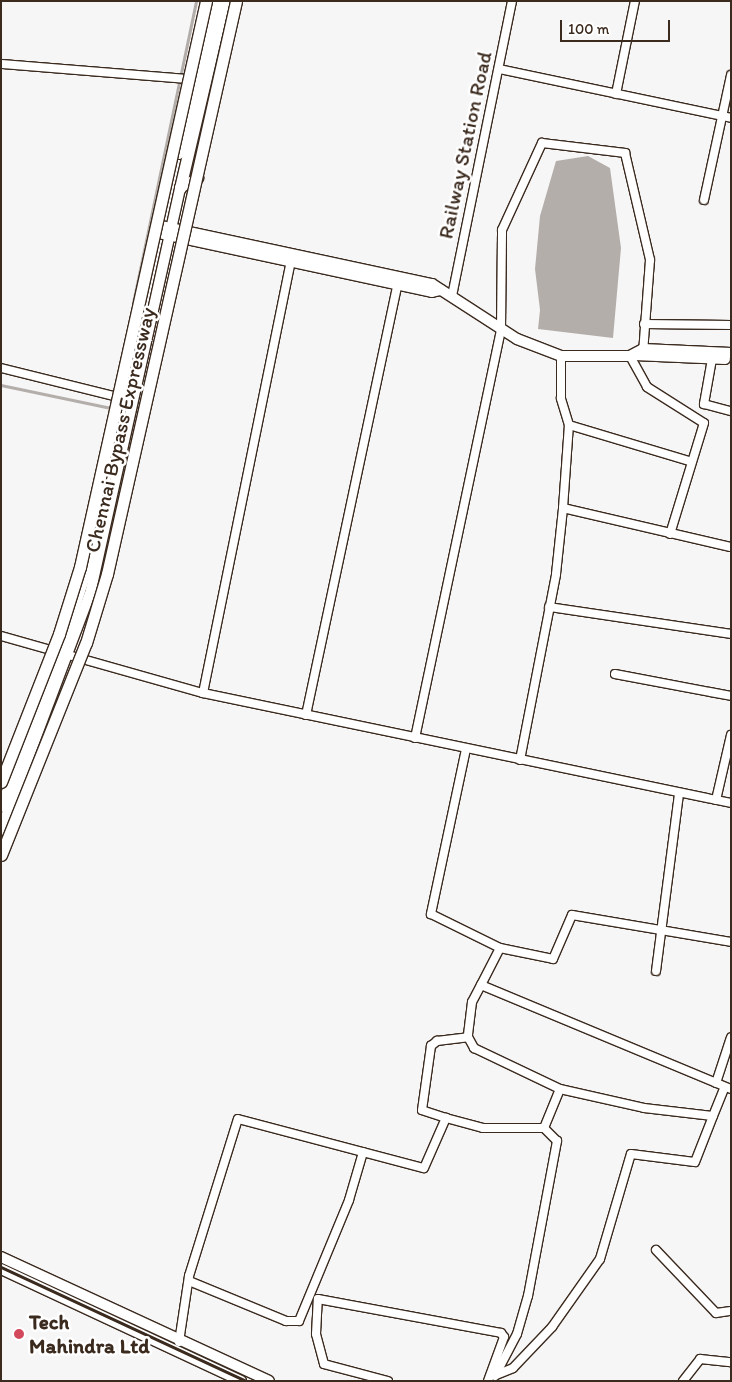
<!DOCTYPE html>
<style>
body{margin:0}
#map{position:relative;width:732px;height:1382px;overflow:hidden;background:#f7f6f6;font-family:Itim,sans-serif}
div>[style]{position:absolute}
.water>*{inset:0;background:#b4aeaa}
.stream>*{height:2.5px;margin:-1.25px;padding:0 1.25px;transform-origin:1.25px;border-radius:1.25px;background:#b4aeaa}
.roads{filter:drop-shadow(1px 0 #3b2a1e) drop-shadow(-1px 0 #3b2a1e) drop-shadow(0 1px #3b2a1e) drop-shadow(0 -1px #3b2a1e)}
.minor>*{height:8px;margin:-4px;padding:0 4px;transform-origin:4px;border-radius:4px;background:#fff}
.major>*{height:10px;margin:-5px;padding:0 5px;transform-origin:5px;border-radius:5px;background:#fff}
.highway>*{height:11px;margin:-5.5px;padding:0 5.5px;transform-origin:5.5px;border-radius:5.5px;background:#fff}
.rail>*{height:2.5px;margin:-1.25px;padding:0 1.25px;transform-origin:1.25px;border-radius:1.25px;background:#3b2a1e}
.bridges{filter:drop-shadow(1px 0 #3b2a1e) drop-shadow(-1px 0 #3b2a1e) drop-shadow(0 1px #3b2a1e) drop-shadow(0 -1px #3b2a1e)}
.highway-bridge>*{height:11px;margin:-5.5px;padding:0 5.5px;transform-origin:5.5px;border-radius:5.5px;background:#fff}
.dots>*{width:14px;height:14px;translate:-50% -50%;box-sizing:border-box;border:2px solid #fff;border-radius:50%}
span{translate:-50% -50%;white-space:nowrap;text-align:center;line-height:1.15;-webkit-text-stroke:5px #fff;paint-order:stroke}
.street-label{font-size:21px;color:#3b2a1e}
.poi-label{font-size:21px;color:#3b2a1e;font-weight:700}
.left{translate:0 -50%;text-align:left}
.frame{position:absolute;inset:0;border:2px solid #3b2a1e;pointer-events:none}
.scale{position:absolute;left:560px;top:20px;width:110px;height:22px;box-sizing:border-box;border:2px solid #3b2a1e;border-top:0;padding-left:6px;font-size:15px;line-height:18px;white-space:nowrap;color:#3b2a1e;-webkit-text-stroke:4px #fff;paint-order:stroke}
</style>
<div id="map">
<div class="water">
<i style="clip-path:polygon(588px 156px,610px 168px,621px 248px,613px 338px,538px 329px,540px 310px,535px 269px,540px 216px,556px 161px)"></i>
</div>
<div class="stream">
<i style="left:133px;top:303px;width:309px;rotate:-78.2deg"></i>
<i style="left:1px;top:385px;width:112px;rotate:11.8deg"></i>
</div>
<div class="roads">
<div class="minor">
<i style="left:1px;top:64px;width:186px;rotate:4.6deg"></i>
<i style="left:499px;top:69px;width:237px;rotate:11.9deg"></i>
<i style="left:616px;top:94px;width:95px;rotate:-78.5deg"></i>
<i style="left:704px;top:200px;width:128px;rotate:-77.8deg"></i>
<i style="left:452px;top:296px;width:301px;rotate:-78.5deg"></i>
<i style="left:644px;top:324px;width:87px;rotate:0.7deg"></i>
<i style="left:630px;top:356px;width:35px;rotate:61deg"></i>
<i style="left:647px;top:387px;width:67px;rotate:32.3deg"></i>
<i style="left:704px;top:423px;width:116px;rotate:107deg"></i>
<i style="left:712px;top:359px;width:46px;rotate:100.1deg"></i>
<i style="left:704px;top:404px;width:28px;rotate:15deg"></i>
<i style="left:1px;top:368px;width:124px;rotate:14deg"></i>
<i style="left:569px;top:425px;width:128px;rotate:16.7deg"></i>
<i style="left:563px;top:508px;width:172px;rotate:13.1deg"></i>
<i style="left:549px;top:607px;width:184px;rotate:8.4deg"></i>
<i style="left:1px;top:636px;width:210px;rotate:15.8deg"></i>
<i style="left:203px;top:693px;width:539px;rotate:11.77deg"></i>
<i style="left:615px;top:674px;width:118px;rotate:10.7deg"></i>
<i style="left:203px;top:693px;width:441px;rotate:-78.5deg"></i>
<i style="left:306px;top:715px;width:441px;rotate:-78deg"></i>
<i style="left:415px;top:738px;width:418px;rotate:-78.1deg"></i>
<i style="left:501px;top:329px;width:99px;rotate:-89.4deg"></i>
<i style="left:502px;top:230px;width:96px;rotate:-65.3deg"></i>
<i style="left:542px;top:143px;width:84px;rotate:6.9deg"></i>
<i style="left:625px;top:153px;width:110px;rotate:76.8deg"></i>
<i style="left:650px;top:260px;width:94px;rotate:94.3deg"></i>
<i style="left:466px;top:749px;width:169px;rotate:102deg"></i>
<i style="left:431px;top:914px;width:77px;rotate:26.2deg"></i>
<i style="left:500px;top:948px;width:54px;rotate:11.7deg"></i>
<i style="left:553px;top:959px;width:48px;rotate:-66.6deg"></i>
<i style="left:572px;top:915px;width:161px;rotate:9.6deg"></i>
<i style="left:520px;top:760px;width:189px;rotate:-79deg"></i>
<i style="left:556px;top:574px;width:66px;rotate:-83.9deg"></i>
<i style="left:563px;top:508px;width:83px;rotate:-85.9deg"></i>
<i style="left:569px;top:425px;width:28px;rotate:-107deg"></i>
<i style="left:561px;top:398px;width:42px;rotate:-90deg"></i>
<i style="left:716px;top:800px;width:67px;rotate:-77deg"></i>
<i style="left:500px;top:948px;width:42px;rotate:117.2deg"></i>
<i style="left:481px;top:985px;width:271px;rotate:22.6deg"></i>
<i style="left:656px;top:971px;width:179px;rotate:-82.6deg"></i>
<i style="left:481px;top:985px;width:19px;rotate:118deg"></i>
<i style="left:472px;top:1002px;width:35px;rotate:97deg"></i>
<i style="left:468px;top:1037px;width:13px;rotate:61deg"></i>
<i style="left:474px;top:1048px;width:95px;rotate:25.5deg"></i>
<i style="left:560px;top:1089px;width:86px;rotate:12.7deg"></i>
<i style="left:644px;top:1108px;width:69px;rotate:6.6deg"></i>
<i style="left:713px;top:1116px;width:31px;rotate:-68deg"></i>
<i style="left:716px;top:1083px;width:48px;rotate:-71.9deg"></i>
<i style="left:446px;top:1118px;width:38px;rotate:15deg"></i>
<i style="left:483px;top:1128px;width:61px"></i>
<i style="left:656px;top:1250px;width:87px;rotate:46.4deg"></i>
<i style="left:716px;top:1313px;width:15px;rotate:-8deg"></i>
<i style="left:189px;top:1281px;width:105px;rotate:22.4deg"></i>
<i style="left:286px;top:1321px;width:13px"></i>
<i style="left:299px;top:1321px;width:131px;rotate:-67.5deg"></i>
<i style="left:349px;top:1200px;width:50px;rotate:-73.7deg"></i>
<i style="left:179px;top:1342px;width:67px;rotate:-81.4deg"></i>
<i style="left:189px;top:1276px;width:164px;rotate:-72.7deg"></i>
<i style="left:238px;top:1119px;width:192px;rotate:14.8deg"></i>
<i style="left:424px;top:1168px;width:55px;rotate:-66.3deg"></i>
<i style="left:446px;top:1118px;width:25px;rotate:-162deg"></i>
<i style="left:422px;top:1110px;width:65px;rotate:-82deg"></i>
<i style="left:431px;top:1046px;width:8px;rotate:-40deg"></i>
<i style="left:437px;top:1041px;width:31px;rotate:-7deg"></i>
<i style="left:496px;top:1375px;width:18px;rotate:-22deg"></i>
<i style="left:513px;top:1368px;width:57px;rotate:-46.4deg"></i>
<i style="left:552px;top:1327px;width:83px;rotate:-54.8deg"></i>
<i style="left:600px;top:1259px;width:109px;rotate:-73.6deg"></i>
<i style="left:631px;top:1154px;width:64px;rotate:7.1deg"></i>
<i style="left:695px;top:1162px;width:49px;rotate:-68.6deg"></i>
<i style="left:495px;top:1376px;width:47px;rotate:-62.4deg"></i>
<i style="left:517px;top:1334px;width:40px;rotate:-74deg"></i>
<i style="left:528px;top:1296px;width:158px;rotate:-79.4deg"></i>
<i style="left:557px;top:1141px;width:18px;rotate:-135deg"></i>
<i style="left:544px;top:1128px;width:42px;rotate:-67.7deg"></i>
<i style="left:388px;top:1381px;width:66px;rotate:-165.1deg"></i>
<i style="left:324px;top:1364px;width:31px;rotate:-105deg"></i>
<i style="left:316px;top:1334px;width:35px;rotate:-87deg"></i>
<i style="left:318px;top:1299px;width:186px;rotate:10.5deg"></i>
<i style="left:501px;top:1333px;width:5px;rotate:53deg"></i>
<i style="left:504px;top:1337px;width:47px;rotate:110deg"></i>
<i style="left:683px;top:1381px;width:28px;rotate:-52deg"></i>
<i style="left:700px;top:1359px;width:31px;rotate:6deg"></i>
</div>
<div class="major">
<i style="left:161px;top:226px;width:277px;rotate:12.1deg"></i>
<i style="left:432px;top:284px;width:101px;rotate:32.9deg"></i>
<i style="left:517px;top:339px;width:47px;rotate:21.1deg"></i>
<i style="left:561px;top:356px;width:69px"></i>
<i style="left:630px;top:356px;width:15px;rotate:-28deg"></i>
<i style="left:643px;top:349px;width:88px;rotate:2.6deg"></i>
<i style="left:159px;top:233px;width:279px;rotate:12.2deg"></i>
<i style="left:432px;top:292px;width:9px;rotate:-13deg"></i>
<i style="left:634px;top:355px;width:91px;rotate:2.5deg"></i>
<i style="left:1px;top:807px;width:143px;rotate:-68.6deg"></i>
<i style="left:53px;top:674px;width:100px;rotate:-71.9deg"></i>
<i style="left:84px;top:579px;width:255px;rotate:-77.8deg"></i>
<i style="left:1px;top:830px;width:256px;rotate:-69.4deg"></i>
<i style="left:91px;top:590px;width:412px;rotate:-77.5deg"></i>
<i style="left:180px;top:188px;width:21px;rotate:-29deg"></i>
<i style="left:1px;top:1257px;width:295px;rotate:24.8deg"></i>
<i style="left:1px;top:1269px;width:265px;rotate:25deg"></i>
</div>
<div class="highway">
<i style="left:178px;top:153px;width:156px;rotate:-76.7deg"></i>
<i style="left:180px;top:188px;width:192px;rotate:-76.8deg"></i>
</div>
</div>
<div class="rail">
<i style="left:1px;top:1267px;width:271px;rotate:24.9deg"></i>
</div>
<div class="bridges">
<div class="highway-bridge">
<i style="left:1px;top:782px;width:159px;rotate:-68.6deg"></i>
<i style="left:59px;top:634px;width:70px;rotate:-72.6deg"></i>
<i style="left:80px;top:567px;width:580px;rotate:-77.45deg"></i>
<i style="left:1px;top:855px;width:228px;rotate:-68.2deg"></i>
<i style="left:86px;top:643px;width:72px;rotate:-73.1deg"></i>
<i style="left:107px;top:574px;width:587px;rotate:-77.31deg"></i>
</div>
</div>
<div class="dots">
<i style="left:19px;top:1334px;background:#d1495b"></i>
</div>
<div class="street-label">
<span style="left:465px;top:145px;rotate:-78deg">Railway Station Road</span>
<span style="left:120px;top:430px;rotate:-77deg">Chennai Bypass Expressway</span>
</div>
<div class="poi-label">
<span class="left" style="left:29px;top:1334px">Tech<br>Mahindra Ltd</span>
</div>
<div class="frame"></div>
<div class="scale">100 m</div>
</div>
